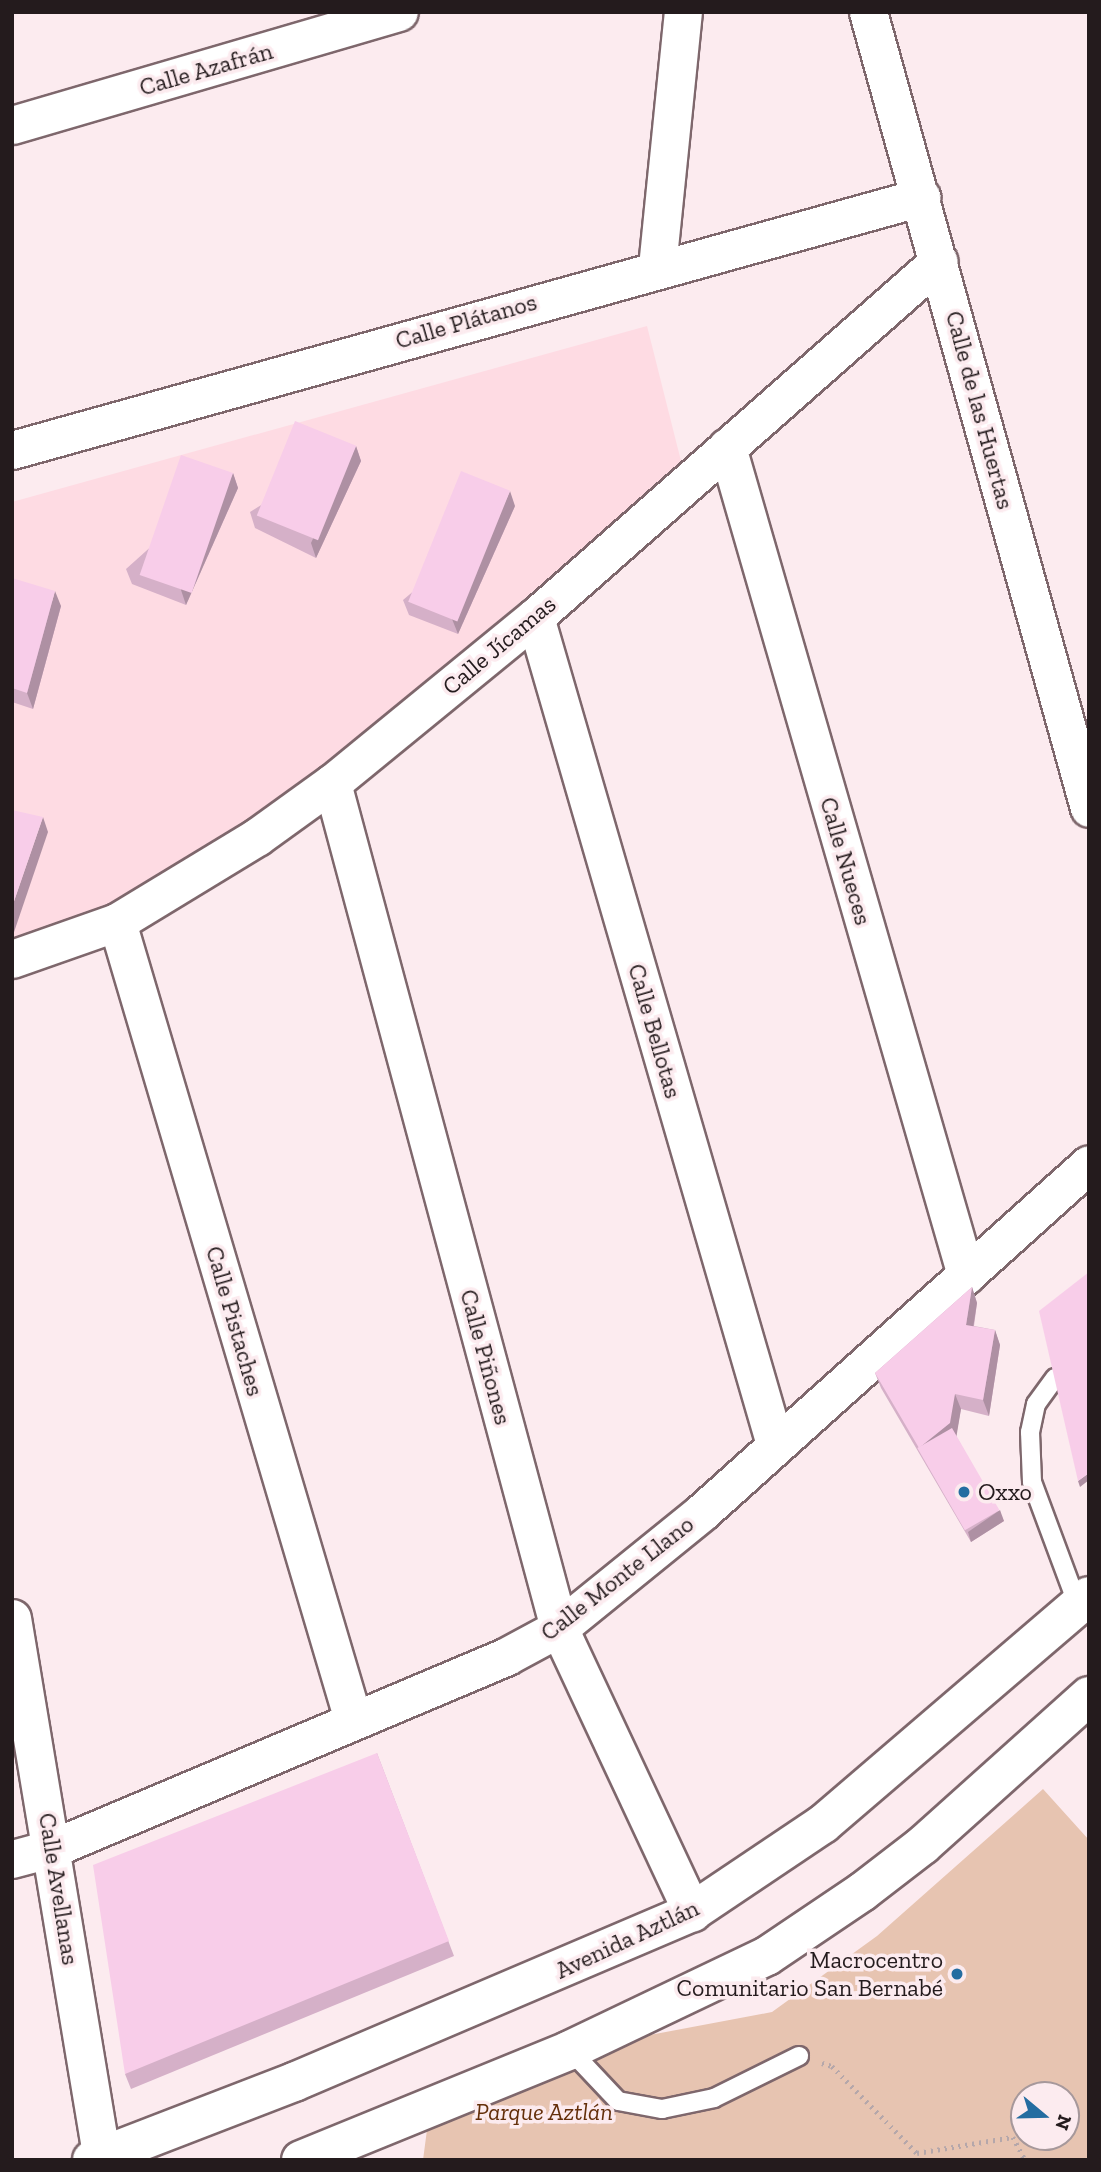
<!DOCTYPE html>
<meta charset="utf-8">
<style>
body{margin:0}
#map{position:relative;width:1101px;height:2172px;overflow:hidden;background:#fcebef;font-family:"Zilla Slab",serif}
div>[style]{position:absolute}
.built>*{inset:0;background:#fedbe3}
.green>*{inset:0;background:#e7c4b1}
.path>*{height:4.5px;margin-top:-2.25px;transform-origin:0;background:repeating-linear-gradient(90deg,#b5a7aa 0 2px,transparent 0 7px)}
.roads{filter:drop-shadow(2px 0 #7e676c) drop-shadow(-2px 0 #7e676c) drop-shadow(0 2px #7e676c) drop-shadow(0 -2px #7e676c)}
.lane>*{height:18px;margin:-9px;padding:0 9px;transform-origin:9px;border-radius:9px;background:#fff}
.street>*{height:37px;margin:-18.5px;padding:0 18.5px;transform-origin:18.5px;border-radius:18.5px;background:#fff}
.secondary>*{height:38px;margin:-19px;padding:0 19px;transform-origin:19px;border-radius:19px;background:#fff}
.wall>*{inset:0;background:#d5b0c8}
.shaded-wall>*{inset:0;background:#ae90a3}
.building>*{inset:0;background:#f8cde9;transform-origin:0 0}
.dots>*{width:19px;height:19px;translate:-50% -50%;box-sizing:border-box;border:4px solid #fcebef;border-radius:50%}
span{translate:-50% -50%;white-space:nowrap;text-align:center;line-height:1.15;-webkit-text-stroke:7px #fcebef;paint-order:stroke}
.street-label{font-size:24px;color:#241b1d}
.poi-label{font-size:24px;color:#241b1d}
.left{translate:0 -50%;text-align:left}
.right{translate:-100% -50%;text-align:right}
.park-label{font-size:24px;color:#642f0a;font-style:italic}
.frame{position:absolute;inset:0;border:14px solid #241b1d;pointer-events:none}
.north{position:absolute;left:1010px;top:2081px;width:70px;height:70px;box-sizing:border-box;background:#fcebef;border:2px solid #a6989b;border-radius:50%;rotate:109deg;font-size:19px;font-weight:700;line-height:28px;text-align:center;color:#241b1d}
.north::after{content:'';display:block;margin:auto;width:24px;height:32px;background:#246da1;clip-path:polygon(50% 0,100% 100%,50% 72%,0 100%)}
</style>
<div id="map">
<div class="built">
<i style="clip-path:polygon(647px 326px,682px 465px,337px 757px,113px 913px,12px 949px,12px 502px)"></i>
</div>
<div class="green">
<i style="clip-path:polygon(evenodd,1043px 1789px,1089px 1840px,1089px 2160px,423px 2160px,430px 2107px,570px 2050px,772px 2012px,877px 1936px,1043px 1789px,1024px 2095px,1066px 2095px,1066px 2137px,1024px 2137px,1024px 2095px)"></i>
</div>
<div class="path">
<i style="left:822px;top:2063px;width:10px;rotate:17deg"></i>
<i style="left:832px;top:2066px;width:122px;rotate:45.7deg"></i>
<i style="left:917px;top:2153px;width:97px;rotate:-9.5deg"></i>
<i style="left:1013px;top:2137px;width:26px;rotate:62deg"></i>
</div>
<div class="roads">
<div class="lane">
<i style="left:1055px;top:1378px;width:32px;rotate:126deg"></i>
<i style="left:1036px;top:1404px;width:29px;rotate:102deg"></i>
<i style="left:1030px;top:1432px;width:50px;rotate:87.7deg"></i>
<i style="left:1032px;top:1482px;width:132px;rotate:69.6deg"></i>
<i style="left:570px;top:2050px;width:70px;rotate:46.7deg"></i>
<i style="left:618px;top:2101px;width:45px;rotate:10.3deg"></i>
<i style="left:662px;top:2109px;width:53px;rotate:-11.9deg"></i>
<i style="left:714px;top:2098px;width:95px;rotate:-26.3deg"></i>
</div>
<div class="street">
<i style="left:868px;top:12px;width:826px;rotate:74.48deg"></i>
<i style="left:12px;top:125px;width:403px;rotate:-16.3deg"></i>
<i style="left:657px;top:267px;width:256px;rotate:-84.2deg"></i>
<i style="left:727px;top:447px;width:862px;rotate:73.9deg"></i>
<i style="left:12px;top:450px;width:944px;rotate:-15.55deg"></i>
<i style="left:535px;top:617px;width:861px;rotate:73.82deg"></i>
<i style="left:332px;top:783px;width:875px;rotate:74.96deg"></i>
<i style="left:559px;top:1628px;width:314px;rotate:64.9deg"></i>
<i style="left:117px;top:922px;width:832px;rotate:73.52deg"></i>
<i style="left:12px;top:959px;width:111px;rotate:-19.4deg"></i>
<i style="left:117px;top:922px;width:164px;rotate:-31.3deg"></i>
<i style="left:257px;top:837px;width:92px;rotate:-35.8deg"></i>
<i style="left:332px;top:783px;width:262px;rotate:-39.3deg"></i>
<i style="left:535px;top:617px;width:538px;rotate:-41.39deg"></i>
<i style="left:12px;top:1618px;width:549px;rotate:80.57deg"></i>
<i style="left:12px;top:1859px;width:42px;rotate:-15deg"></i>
<i style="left:53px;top:1848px;width:493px;rotate:-22.9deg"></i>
<i style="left:507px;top:1656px;width:59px;rotate:-28.3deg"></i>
<i style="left:559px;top:1628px;width:184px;rotate:-39deg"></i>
<i style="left:702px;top:1512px;width:520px;rotate:-41.96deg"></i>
</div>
<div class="secondary">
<i style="left:92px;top:2160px;width:217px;rotate:-21.1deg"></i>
<i style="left:294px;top:2082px;width:433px;rotate:-23.1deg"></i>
<i style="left:692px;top:1912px;width:158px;rotate:-33.9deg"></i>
<i style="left:823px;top:1824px;width:350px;rotate:-40.6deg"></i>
<i style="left:301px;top:2160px;width:291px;rotate:-22.2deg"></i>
<i style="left:570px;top:2050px;width:218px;rotate:-25.5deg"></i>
<i style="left:767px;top:1956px;width:115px;rotate:-34deg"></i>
<i style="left:862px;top:1892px;width:77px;rotate:-37.6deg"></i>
<i style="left:923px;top:1845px;width:223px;rotate:-41.9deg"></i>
</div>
</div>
<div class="wall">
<i style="clip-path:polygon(356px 446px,361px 461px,316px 558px,255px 528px,250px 512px)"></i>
<i style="clip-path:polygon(233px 473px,238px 488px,186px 605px,132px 584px,126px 569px)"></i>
<i style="clip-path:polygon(515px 506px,458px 634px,409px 615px,403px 600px)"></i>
<i style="clip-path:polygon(12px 578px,61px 606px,33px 709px,12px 702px)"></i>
<i style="clip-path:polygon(972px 1287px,977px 1303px,974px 1326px,995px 1330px,1000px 1345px,989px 1416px,961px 1409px,956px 1436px,1004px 1521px,971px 1542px,881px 1388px,875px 1373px)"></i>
<i style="clip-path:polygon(377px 1753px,454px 1956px,131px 2089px,125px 2074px)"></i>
</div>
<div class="shaded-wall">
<i style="clip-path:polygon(356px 446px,361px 461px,316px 558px,311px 543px)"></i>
<i style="clip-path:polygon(233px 473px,238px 488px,186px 605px,181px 590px)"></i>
<i style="clip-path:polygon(510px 491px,515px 506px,458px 634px,452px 619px)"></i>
<i style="clip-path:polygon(55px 591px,61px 606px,33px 709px,27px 693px)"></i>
<i style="clip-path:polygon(43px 817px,48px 832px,12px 938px,12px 907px)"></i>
<i style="clip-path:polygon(972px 1287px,977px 1303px,971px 1341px,966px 1325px)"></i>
<i style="clip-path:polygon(995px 1330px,1000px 1345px,989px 1416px,983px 1400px)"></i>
<i style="clip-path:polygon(955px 1394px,961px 1409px,956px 1439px,921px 1453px,919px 1448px)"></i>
<i style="clip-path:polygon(1089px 1473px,1089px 1480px,1080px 1487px,1078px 1481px)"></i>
<i style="clip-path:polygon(1000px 1510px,1004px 1521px,971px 1542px,968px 1532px)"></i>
</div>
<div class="building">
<i style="left:295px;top:421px;width:66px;height:102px;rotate:22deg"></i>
<i style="left:181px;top:455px;width:55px;height:127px;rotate:19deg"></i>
<i style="left:461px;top:471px;width:53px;height:141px;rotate:22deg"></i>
<i style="clip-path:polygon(12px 578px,55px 591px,27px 693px,12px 688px)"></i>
<i style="clip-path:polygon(12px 810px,43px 817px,12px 907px)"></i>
<i style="clip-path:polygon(1089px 1272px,1089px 1473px,1078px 1481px,1039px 1311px)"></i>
<i style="clip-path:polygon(972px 1287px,966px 1325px,995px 1330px,983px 1400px,955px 1394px,950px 1423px,919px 1448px,875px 1373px)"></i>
<i style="left:952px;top:1428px;width:95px;height:40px;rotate:60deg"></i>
<i style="clip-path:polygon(377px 1753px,449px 1941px,125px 2074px,93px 1865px)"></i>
</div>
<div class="dots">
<i style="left:964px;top:1492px;background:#246da1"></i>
<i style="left:957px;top:1974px;background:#246da1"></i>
</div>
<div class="street-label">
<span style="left:206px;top:69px;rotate:-16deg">Calle Azafrán</span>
<span style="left:466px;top:321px;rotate:-16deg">Calle Plátanos</span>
<span style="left:980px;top:410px;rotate:75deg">Calle de las Huertas</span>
<span style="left:499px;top:645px;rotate:-40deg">Calle Jícamas</span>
<span style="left:846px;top:861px;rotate:74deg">Calle Nueces</span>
<span style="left:655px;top:1031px;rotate:74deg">Calle Bellotas</span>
<span style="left:235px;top:1321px;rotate:74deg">Calle Pistaches</span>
<span style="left:486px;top:1357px;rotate:75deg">Calle Piñones</span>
<span style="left:617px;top:1578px;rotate:-38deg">Calle Monte Llano</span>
<span style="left:59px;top:1889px;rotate:81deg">Calle Avellanas</span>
<span style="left:627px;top:1939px;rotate:-25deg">Avenida Aztlán</span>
</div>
<div class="poi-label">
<span class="left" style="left:978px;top:1492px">Oxxo</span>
<span class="right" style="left:943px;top:1974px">Macrocentro<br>Comunitario San Bernabé</span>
</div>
<div class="park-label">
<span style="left:544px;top:2112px">Parque Aztlán</span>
</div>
<div class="frame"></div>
<div class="north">N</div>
</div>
